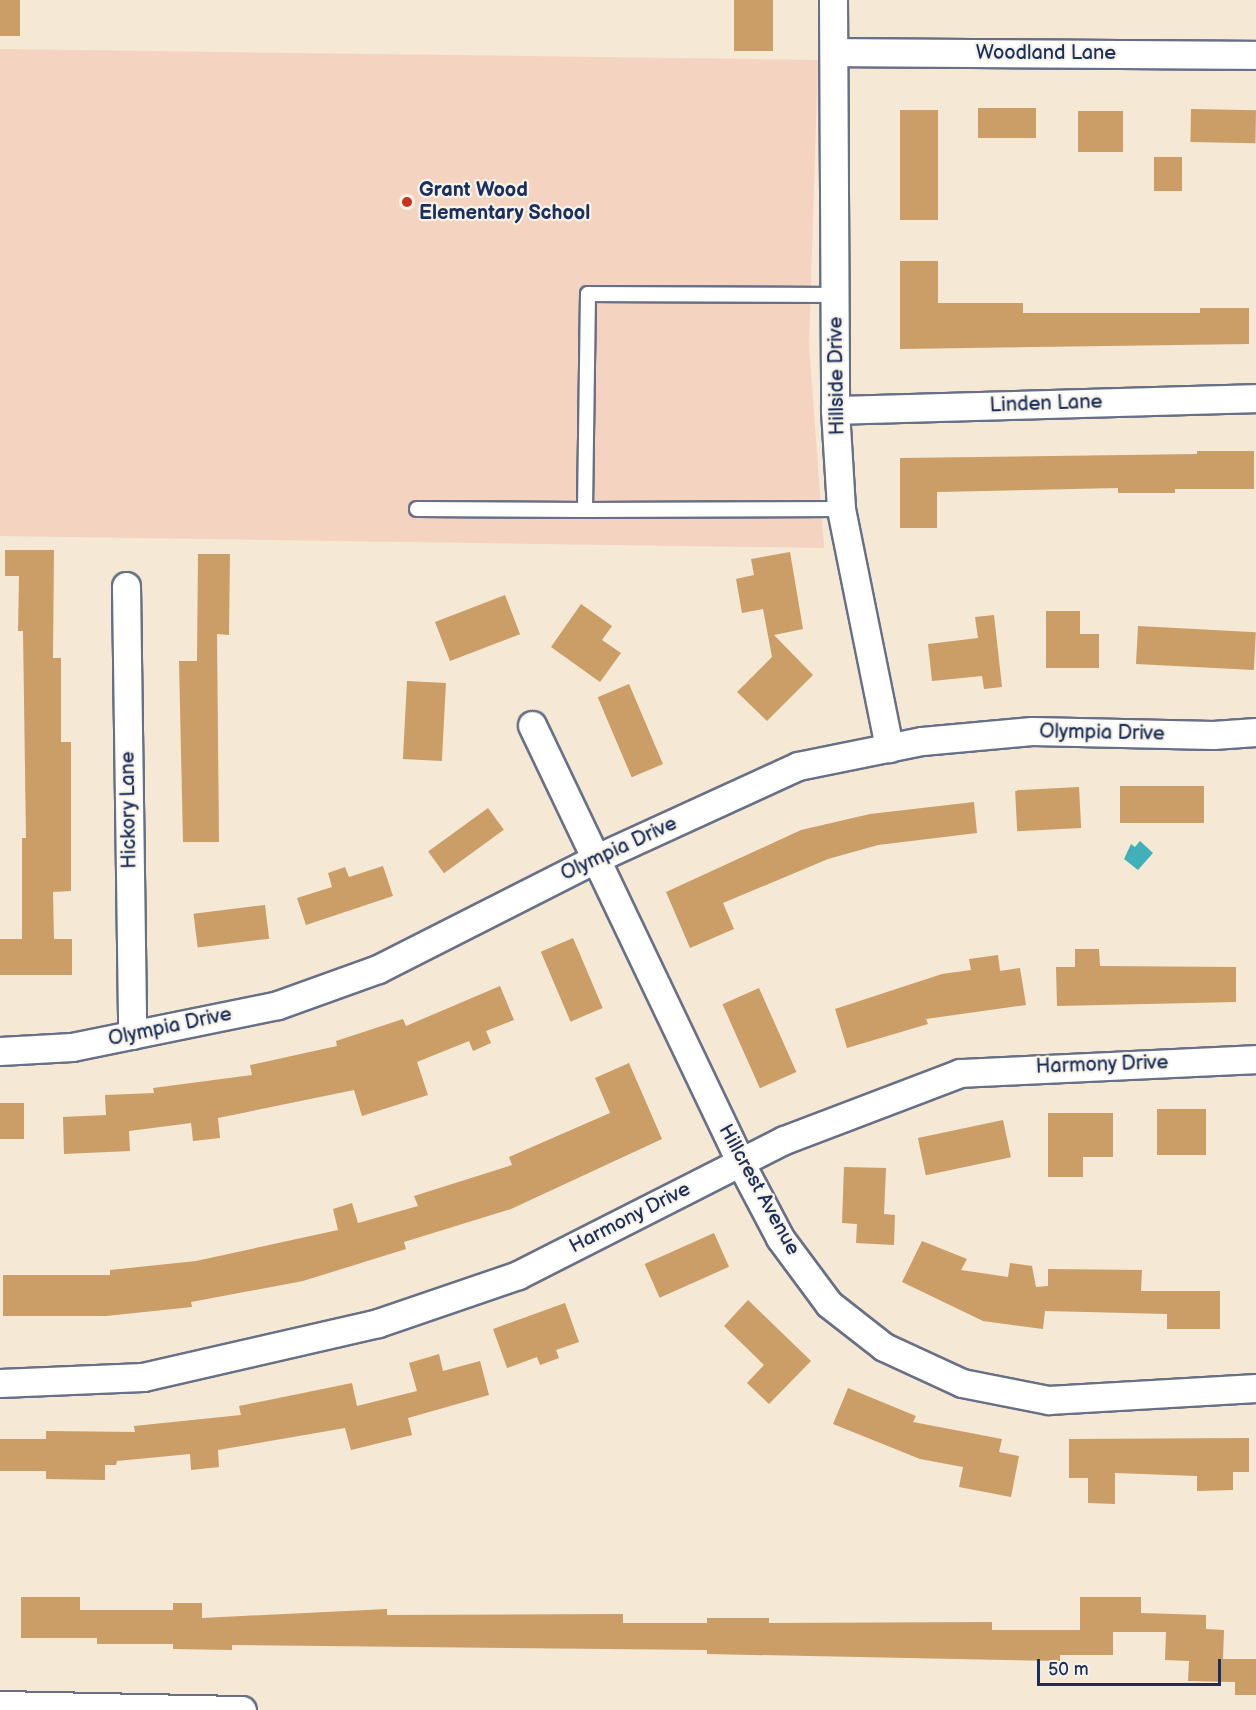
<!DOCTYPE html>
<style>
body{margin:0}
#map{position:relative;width:1256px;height:1710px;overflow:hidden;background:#f5e8d4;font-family:"Balsamiq Sans",sans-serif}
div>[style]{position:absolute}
.built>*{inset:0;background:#f4d3c0}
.water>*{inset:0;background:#41b1b9}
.building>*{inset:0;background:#cb9d67;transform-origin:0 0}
.roads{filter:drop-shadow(2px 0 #677087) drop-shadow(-2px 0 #677087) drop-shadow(0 2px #677087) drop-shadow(0 -2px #677087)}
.lane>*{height:14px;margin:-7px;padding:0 7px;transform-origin:7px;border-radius:7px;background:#fff}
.street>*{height:27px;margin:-13.5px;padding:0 13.5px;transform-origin:13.5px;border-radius:13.5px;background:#fff}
.dots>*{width:16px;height:16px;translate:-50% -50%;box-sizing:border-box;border:3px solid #f7f3e8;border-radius:50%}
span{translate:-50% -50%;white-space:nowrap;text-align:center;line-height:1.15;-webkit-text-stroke:4.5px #f7f3e8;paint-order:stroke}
.street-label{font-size:20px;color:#1b2f5e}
.poi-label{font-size:20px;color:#1b2f5e;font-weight:700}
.left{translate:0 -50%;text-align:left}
.scale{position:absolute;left:1037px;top:1659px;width:184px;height:27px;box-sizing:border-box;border:3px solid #1b2f5e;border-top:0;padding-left:8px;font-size:18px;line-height:21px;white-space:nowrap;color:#1b2f5e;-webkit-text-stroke:4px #f7f3e8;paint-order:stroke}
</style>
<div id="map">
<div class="built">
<i style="clip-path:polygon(0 49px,818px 60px,809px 345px,824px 548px,0 536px)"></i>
</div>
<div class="water">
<i style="clip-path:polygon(1140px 841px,1153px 853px,1138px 870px,1124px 859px,1131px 844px,1135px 847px)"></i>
</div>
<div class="building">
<i style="left:0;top:0;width:20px;height:36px"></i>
<i style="left:734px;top:0;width:39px;height:51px"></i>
<i style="left:978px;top:108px;width:58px;height:30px"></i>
<i style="left:1191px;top:109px;width:65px;height:33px;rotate:1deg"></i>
<i style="left:900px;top:110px;width:38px;height:110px"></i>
<i style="left:1078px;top:111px;width:45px;height:41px"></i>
<i style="left:1154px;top:157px;width:28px;height:34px"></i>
<i style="clip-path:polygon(900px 261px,938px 261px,938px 303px,1023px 303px,1023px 313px,1200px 313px,1200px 308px,1249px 308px,1249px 344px,900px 349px)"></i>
<i style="clip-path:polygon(1197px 451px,1254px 451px,1254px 489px,1175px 489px,1175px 493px,1118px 493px,1118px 488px,937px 492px,937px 528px,900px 528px,900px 458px,1197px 454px)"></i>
<i style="clip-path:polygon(5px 550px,54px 550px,53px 658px,61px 658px,61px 742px,71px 742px,71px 891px,53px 892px,54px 939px,72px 939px,72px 975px,0 975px,0 939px,22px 939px,22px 838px,26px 838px,23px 631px,18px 631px,19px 576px,5px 576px)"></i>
<i style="clip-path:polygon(790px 552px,803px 629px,774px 635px,813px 675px,767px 721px,737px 692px,772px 657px,763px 609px,742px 613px,736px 579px,754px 575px,751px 559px)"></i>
<i style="clip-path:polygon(198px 554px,230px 554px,229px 635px,217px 634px,219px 842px,183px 842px,179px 661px,197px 661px)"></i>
<i style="left:505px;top:595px;width:42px;height:75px;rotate:69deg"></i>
<i style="clip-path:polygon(581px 604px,612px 626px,602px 640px,621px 653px,600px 682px,551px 647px)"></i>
<i style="clip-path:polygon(1046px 611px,1080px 611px,1080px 634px,1099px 634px,1099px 668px,1046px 668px)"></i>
<i style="clip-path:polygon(994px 615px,1002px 687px,984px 689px,982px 676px,932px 681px,928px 644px,978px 638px,975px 617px)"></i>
<i style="left:1138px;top:626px;width:118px;height:38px;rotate:3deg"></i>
<i style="left:407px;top:681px;width:39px;height:78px;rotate:3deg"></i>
<i style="left:629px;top:684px;width:87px;height:34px;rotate:67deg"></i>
<i style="left:1120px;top:786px;width:84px;height:37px"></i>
<i style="left:1079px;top:787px;width:41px;height:64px;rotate:87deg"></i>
<i style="clip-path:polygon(974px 802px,977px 833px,878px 845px,828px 859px,723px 903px,734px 929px,690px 948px,666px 892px,801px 830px,870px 814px)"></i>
<i style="left:488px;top:808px;width:27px;height:74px;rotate:54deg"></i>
<i style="clip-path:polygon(383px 866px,393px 896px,306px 925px,297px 898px,332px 887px,328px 873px,345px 867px,349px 877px)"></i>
<i style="left:265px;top:905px;width:34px;height:72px;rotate:83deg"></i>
<i style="left:573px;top:938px;width:76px;height:35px;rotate:67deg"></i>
<i style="clip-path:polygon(1075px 949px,1099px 949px,1100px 966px,1236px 967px,1236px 1002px,1057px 1006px,1056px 967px,1075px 967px)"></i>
<i style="clip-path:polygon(998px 955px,1000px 971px,1020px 968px,1026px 1005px,926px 1019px,928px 1024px,847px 1048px,835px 1009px,942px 974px,971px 970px,969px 959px)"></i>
<i style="clip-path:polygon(500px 986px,514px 1020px,486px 1031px,491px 1043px,473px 1051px,469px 1041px,417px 1062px,428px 1095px,362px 1116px,354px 1090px,218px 1118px,220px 1138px,193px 1141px,191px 1123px,129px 1131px,130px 1151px,64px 1154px,63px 1117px,106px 1115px,105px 1095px,154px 1093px,153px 1088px,252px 1075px,250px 1065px,337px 1046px,336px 1041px,403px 1019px,406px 1026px)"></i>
<i style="left:759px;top:988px;width:92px;height:40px;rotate:66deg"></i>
<i style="clip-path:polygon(629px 1063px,662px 1139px,511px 1209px,404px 1242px,406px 1249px,303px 1281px,191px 1302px,192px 1307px,106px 1316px,3px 1316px,3px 1275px,110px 1275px,110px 1270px,196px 1261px,338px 1230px,333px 1209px,352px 1203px,358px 1223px,418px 1206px,414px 1196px,512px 1165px,509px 1157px,610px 1113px,595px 1078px)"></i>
<i style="left:0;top:1103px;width:24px;height:36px"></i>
<i style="left:1157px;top:1109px;width:49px;height:46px"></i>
<i style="clip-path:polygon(1048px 1113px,1113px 1113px,1113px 1157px,1083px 1157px,1083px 1177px,1048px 1177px)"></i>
<i style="left:1003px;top:1120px;width:38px;height:87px;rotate:78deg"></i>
<i style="clip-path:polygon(844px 1167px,886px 1168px,884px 1214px,895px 1215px,894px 1245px,856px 1243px,857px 1224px,842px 1223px)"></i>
<i style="left:714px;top:1233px;width:37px;height:76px;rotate:66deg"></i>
<i style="clip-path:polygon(922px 1241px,967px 1259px,961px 1270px,1008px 1277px,1010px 1263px,1032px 1266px,1036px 1287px,1048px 1286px,1048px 1269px,1142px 1270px,1141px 1291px,1220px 1291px,1220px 1329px,1167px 1329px,1167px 1314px,1045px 1311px,1043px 1329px,983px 1321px,902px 1282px)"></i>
<i style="clip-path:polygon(748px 1300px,811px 1361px,769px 1404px,747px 1383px,764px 1365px,724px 1326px)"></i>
<i style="clip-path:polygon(565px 1303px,579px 1342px,556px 1350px,559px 1358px,540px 1365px,537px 1357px,507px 1368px,493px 1329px)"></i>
<i style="clip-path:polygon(439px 1354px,443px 1371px,480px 1361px,489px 1395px,408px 1418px,412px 1435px,351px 1450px,345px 1428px,218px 1450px,219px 1467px,191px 1470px,190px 1454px,117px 1461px,116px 1465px,105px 1465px,105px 1480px,46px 1479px,46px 1471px,0 1471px,0 1439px,46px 1439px,46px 1431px,135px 1432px,134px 1426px,241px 1415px,239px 1406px,352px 1383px,357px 1406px,417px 1391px,409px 1363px)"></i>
<i style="clip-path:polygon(848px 1388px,916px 1416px,913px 1422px,1002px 1439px,999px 1452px,1019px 1456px,1011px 1497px,959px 1487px,963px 1467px,920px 1459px,833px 1424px)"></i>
<i style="clip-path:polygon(1249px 1438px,1249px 1472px,1233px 1472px,1233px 1490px,1197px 1491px,1197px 1476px,1115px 1473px,1115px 1504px,1088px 1503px,1088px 1478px,1069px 1478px,1069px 1439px)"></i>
<i style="clip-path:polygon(21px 1597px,80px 1597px,80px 1610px,173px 1610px,173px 1603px,202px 1603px,202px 1618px,387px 1609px,387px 1615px,623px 1614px,623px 1623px,707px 1623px,707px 1618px,769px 1618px,769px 1623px,992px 1622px,992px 1630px,1080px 1630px,1080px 1597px,1141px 1597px,1141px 1613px,1206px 1615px,1206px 1629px,1224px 1630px,1223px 1659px,1256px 1659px,1256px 1695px,1235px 1695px,1235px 1682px,1188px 1681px,1189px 1661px,1165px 1660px,1166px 1632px,1113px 1632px,1113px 1655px,1060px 1655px,1060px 1661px,707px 1654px,707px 1650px,232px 1645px,232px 1650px,173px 1649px,173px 1644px,97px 1644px,97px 1638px,21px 1638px)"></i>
</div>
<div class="roads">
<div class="lane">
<i style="left:835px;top:295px;width:247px;rotate:-179.8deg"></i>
<i style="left:588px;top:294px;width:216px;rotate:90.8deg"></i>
<i style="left:585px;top:510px;width:256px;rotate:-0.2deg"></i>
<i style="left:417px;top:509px;width:168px;rotate:0.3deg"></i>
</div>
<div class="street">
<i style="left:833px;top:0;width:410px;rotate:89.7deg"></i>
<i style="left:835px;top:410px;width:99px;rotate:86.5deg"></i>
<i style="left:841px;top:509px;width:244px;rotate:78.6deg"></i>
<i style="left:835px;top:52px;width:421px;rotate:0.4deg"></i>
<i style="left:835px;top:410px;width:421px;rotate:-1.6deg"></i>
<i style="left:126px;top:586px;width:449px;rotate:89.2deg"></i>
<i style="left:532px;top:725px;width:484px;rotate:64.5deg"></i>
<i style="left:740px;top:1162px;width:86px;rotate:62.2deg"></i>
<i style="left:780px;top:1238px;width:82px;rotate:53.4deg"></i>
<i style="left:829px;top:1304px;width:70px;rotate:38deg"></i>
<i style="left:884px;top:1347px;width:86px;rotate:24.8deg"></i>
<i style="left:962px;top:1383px;width:89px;rotate:11.1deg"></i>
<i style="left:1049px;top:1400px;width:207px;rotate:-3.3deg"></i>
<i style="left:0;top:1051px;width:72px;rotate:-3.2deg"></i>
<i style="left:72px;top:1047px;width:210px;rotate:-11.5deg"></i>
<i style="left:278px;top:1005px;width:106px;rotate:-19.8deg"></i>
<i style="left:378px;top:969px;width:243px;rotate:-26.9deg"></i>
<i style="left:595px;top:859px;width:223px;rotate:-24.6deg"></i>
<i style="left:798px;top:766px;width:126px;rotate:-11.4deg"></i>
<i style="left:922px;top:741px;width:110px;rotate:-5.2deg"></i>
<i style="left:1032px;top:731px;width:181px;rotate:1.3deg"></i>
<i style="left:1213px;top:735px;width:43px;rotate:-4deg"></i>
<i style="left:0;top:1383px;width:143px;rotate:-2.4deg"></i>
<i style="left:143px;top:1377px;width:241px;rotate:-12.9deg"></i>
<i style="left:378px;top:1323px;width:148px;rotate:-18.9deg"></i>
<i style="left:518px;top:1275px;width:298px;rotate:-26.9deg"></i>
<i style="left:784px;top:1140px;width:188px;rotate:-20.8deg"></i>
<i style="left:960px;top:1073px;width:296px;rotate:-2.7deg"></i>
<i style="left:0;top:1705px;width:242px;rotate:1.2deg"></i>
</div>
</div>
<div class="dots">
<i style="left:407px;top:202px;background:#c8321e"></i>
</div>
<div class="street-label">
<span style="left:1046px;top:53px">Woodland Lane</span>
<span style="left:837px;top:376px;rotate:-91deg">Hillside Drive</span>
<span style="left:1046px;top:404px;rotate:-2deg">Linden Lane</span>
<span style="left:1102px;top:733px;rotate:1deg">Olympia Drive</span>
<span style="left:129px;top:810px;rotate:-91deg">Hickory Lane</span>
<span style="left:619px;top:849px;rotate:-25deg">Olympia Drive</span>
<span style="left:170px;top:1027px;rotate:-12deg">Olympia Drive</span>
<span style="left:1102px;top:1065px;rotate:-2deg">Harmony Drive</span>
<span style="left:759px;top:1190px;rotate:61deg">Hillcrest Avenue</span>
<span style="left:630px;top:1218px;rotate:-27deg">Harmony Drive</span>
</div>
<div class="poi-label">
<span class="left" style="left:419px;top:202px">Grant Wood<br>Elementary School</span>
</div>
<div class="scale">50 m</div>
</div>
